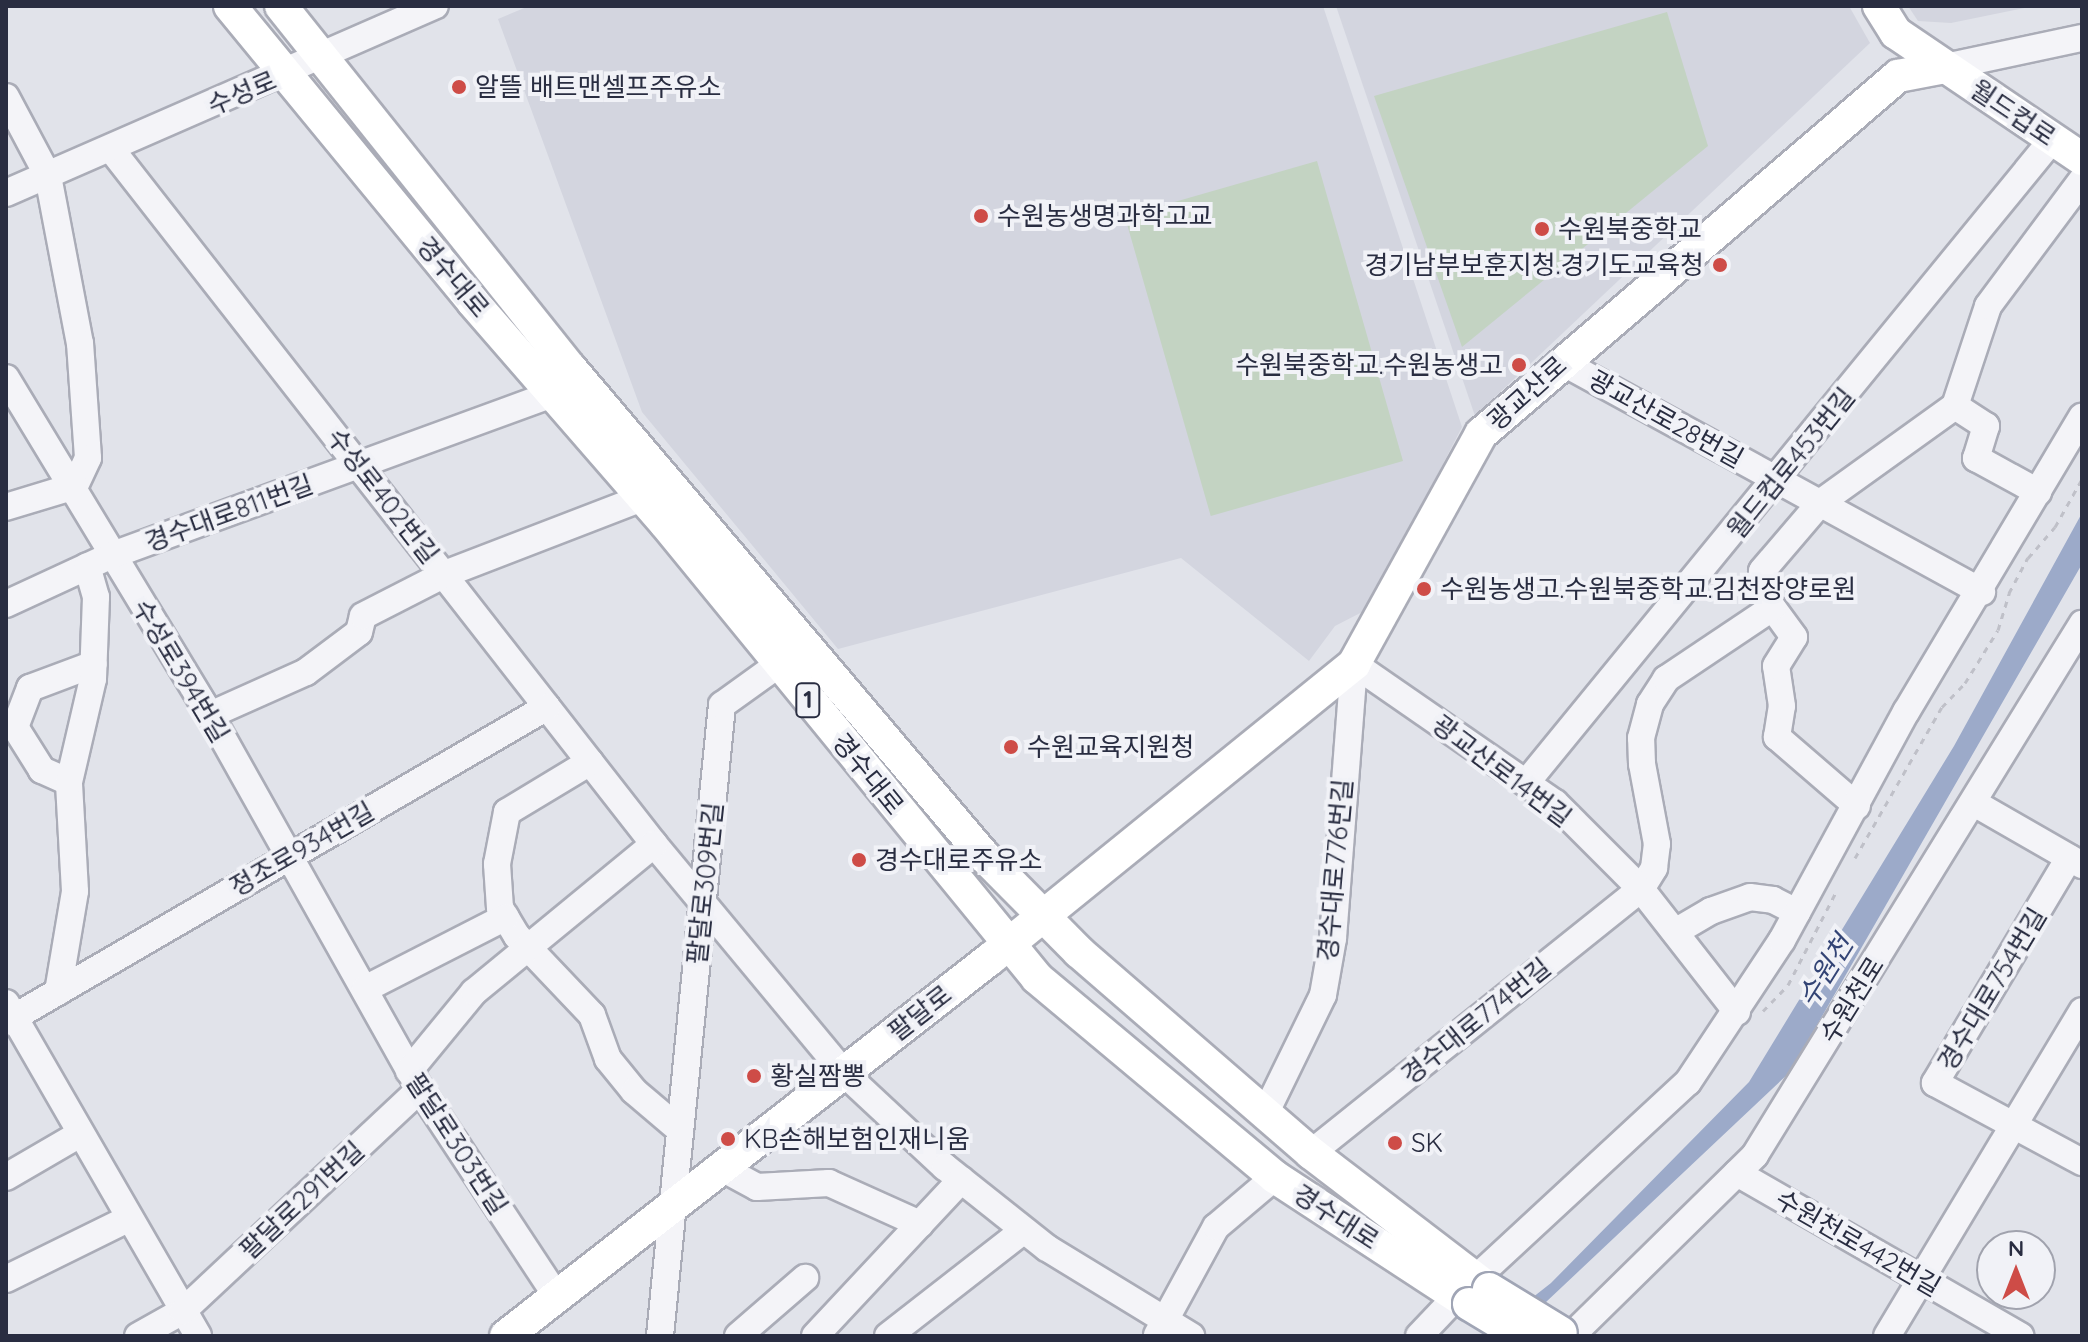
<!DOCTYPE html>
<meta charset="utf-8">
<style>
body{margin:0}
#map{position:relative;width:2088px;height:1342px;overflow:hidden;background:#e1e3ea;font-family:Quicksand,"Noto Sans KR",sans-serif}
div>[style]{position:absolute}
.built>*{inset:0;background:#d3d5df}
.green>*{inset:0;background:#c3d3c2;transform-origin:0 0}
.water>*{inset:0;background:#9caac9}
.path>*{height:3px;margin-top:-1.5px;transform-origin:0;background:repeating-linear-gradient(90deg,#bfc0c8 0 6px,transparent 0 12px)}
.roads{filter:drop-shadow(2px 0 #aaacb7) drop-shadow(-2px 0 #aaacb7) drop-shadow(0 2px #aaacb7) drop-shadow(0 -2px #aaacb7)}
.minor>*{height:26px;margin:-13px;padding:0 13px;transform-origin:13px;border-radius:13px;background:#f4f4f8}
.major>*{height:32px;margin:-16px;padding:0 16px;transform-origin:16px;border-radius:16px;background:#fff}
.bridges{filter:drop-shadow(2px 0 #a0a5b5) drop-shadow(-2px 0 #a0a5b5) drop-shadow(0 2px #a0a5b5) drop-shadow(0 -2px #a0a5b5)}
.major-bridge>*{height:32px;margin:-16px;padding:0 16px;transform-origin:16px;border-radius:16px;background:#fff}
.dots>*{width:22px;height:22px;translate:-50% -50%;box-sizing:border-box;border:4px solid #f1f2f7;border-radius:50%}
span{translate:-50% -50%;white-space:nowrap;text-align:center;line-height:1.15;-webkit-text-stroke:8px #f1f2f7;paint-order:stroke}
.shield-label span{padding:2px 6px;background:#f1f2f7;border:2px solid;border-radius:6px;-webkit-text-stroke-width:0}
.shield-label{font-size:24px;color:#292d41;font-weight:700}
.poi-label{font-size:26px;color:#292d41}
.left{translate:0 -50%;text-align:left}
.right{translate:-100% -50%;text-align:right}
.street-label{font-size:26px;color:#292d41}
.water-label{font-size:28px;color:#334475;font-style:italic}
.frame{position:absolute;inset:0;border:8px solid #292d41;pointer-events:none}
.north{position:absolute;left:1976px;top:1230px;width:80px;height:80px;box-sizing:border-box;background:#f1f2f7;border:2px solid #a1a3ae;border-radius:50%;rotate:0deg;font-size:22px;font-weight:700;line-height:32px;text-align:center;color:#292d41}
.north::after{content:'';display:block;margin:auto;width:28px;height:36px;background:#ce4c47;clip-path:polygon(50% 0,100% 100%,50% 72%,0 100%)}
</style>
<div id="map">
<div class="built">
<i style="clip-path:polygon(529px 6px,1323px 6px,1462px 427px,1368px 609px,1335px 626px,1309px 661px,1181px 558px,838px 649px,642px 412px,498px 19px)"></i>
<i style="clip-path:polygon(1336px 6px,1849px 6px,1870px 43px,1475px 416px)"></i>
<i style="clip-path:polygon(1908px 6px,2034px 6px,1951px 23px,1918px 21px)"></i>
</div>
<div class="green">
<i style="clip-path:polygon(1667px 12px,1708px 146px,1462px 347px,1374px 96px)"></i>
<i style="left:1317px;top:161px;width:312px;height:200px;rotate:74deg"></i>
</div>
<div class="water">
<i style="clip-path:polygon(2082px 513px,2082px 564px,1790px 1072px,1510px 1336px,1484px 1336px,1551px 1283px,1749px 1082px,1954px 746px)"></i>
</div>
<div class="path">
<i style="left:1855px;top:858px;width:174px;rotate:-60.1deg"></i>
<i style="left:1942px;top:707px;width:33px;rotate:-46deg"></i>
<i style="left:1965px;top:683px;width:62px;rotate:-58.1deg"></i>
<i style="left:1998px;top:630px;width:39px;rotate:-73deg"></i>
<i style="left:2009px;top:593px;width:40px;rotate:-62deg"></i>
<i style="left:2028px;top:558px;width:41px;rotate:-48.9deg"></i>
<i style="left:2055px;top:527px;width:55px;rotate:-60.6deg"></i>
<i style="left:1763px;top:1011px;width:36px;rotate:-46deg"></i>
<i style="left:1788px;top:985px;width:105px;rotate:-62.7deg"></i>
</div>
<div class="roads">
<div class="minor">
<i style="left:1945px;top:67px;width:140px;rotate:-12deg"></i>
<i style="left:6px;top:97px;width:89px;rotate:62deg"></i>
<i style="left:48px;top:176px;width:170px;rotate:79.2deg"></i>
<i style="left:80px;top:343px;width:115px;rotate:86deg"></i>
<i style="left:88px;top:458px;width:31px;rotate:115deg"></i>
<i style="left:75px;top:486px;width:72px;rotate:163.1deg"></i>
<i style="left:111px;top:149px;width:882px;rotate:52deg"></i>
<i style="left:654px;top:844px;width:296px;rotate:50.3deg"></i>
<i style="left:843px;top:1072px;width:139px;rotate:43deg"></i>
<i style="left:945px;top:1167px;width:130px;rotate:38.5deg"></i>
<i style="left:1047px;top:1248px;width:169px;rotate:31.4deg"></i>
<i style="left:6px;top:193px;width:468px;rotate:-23.6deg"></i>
<i style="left:1562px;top:362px;width:479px;rotate:28.7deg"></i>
<i style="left:6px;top:378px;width:394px;rotate:58.8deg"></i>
<i style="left:210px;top:715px;width:429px;rotate:60.7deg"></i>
<i style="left:420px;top:1089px;width:247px;rotate:56.6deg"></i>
<i style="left:1955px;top:406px;width:37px;rotate:33deg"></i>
<i style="left:1986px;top:426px;width:34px;rotate:107deg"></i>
<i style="left:1976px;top:458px;width:71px;rotate:28.7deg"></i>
<i style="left:6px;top:604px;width:115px;rotate:-24.8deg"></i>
<i style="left:110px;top:556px;width:472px;rotate:-20.1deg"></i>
<i style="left:210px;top:715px;width:105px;rotate:-24.1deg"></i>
<i style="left:306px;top:672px;width:66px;rotate:-37deg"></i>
<i style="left:359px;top:632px;width:16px;rotate:-76deg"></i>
<i style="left:363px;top:616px;width:92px;rotate:-27.1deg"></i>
<i style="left:445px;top:574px;width:211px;rotate:-21.1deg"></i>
<i style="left:590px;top:762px;width:97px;rotate:148.9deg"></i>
<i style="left:507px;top:812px;width:53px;rotate:100.9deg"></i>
<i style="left:497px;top:864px;width:44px;rotate:86.1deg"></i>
<i style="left:500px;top:908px;width:33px;rotate:59deg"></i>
<i style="left:517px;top:936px;width:109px;rotate:46.5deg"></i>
<i style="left:592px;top:1015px;width:47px;rotate:70deg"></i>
<i style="left:608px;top:1059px;width:41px;rotate:50.9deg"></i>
<i style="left:634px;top:1091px;width:60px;rotate:40.3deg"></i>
<i style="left:69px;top:782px;width:30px;rotate:-156deg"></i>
<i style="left:42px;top:770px;width:51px;rotate:-122.1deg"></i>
<i style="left:15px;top:727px;width:42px;rotate:-69deg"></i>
<i style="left:30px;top:688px;width:68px;rotate:-20.6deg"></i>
<i style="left:1526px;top:783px;width:831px;rotate:-50.72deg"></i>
<i style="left:1974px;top:803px;width:125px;rotate:29.9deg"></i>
<i style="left:1857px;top:806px;width:106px;rotate:-139.2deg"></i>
<i style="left:1777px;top:737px;width:31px;rotate:-81deg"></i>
<i style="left:1782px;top:706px;width:40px;rotate:-98.5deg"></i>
<i style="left:1776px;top:666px;width:34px;rotate:-58deg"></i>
<i style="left:1794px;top:637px;width:46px;rotate:-126.1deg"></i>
<i style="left:1767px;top:600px;width:29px;rotate:-100deg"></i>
<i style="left:1762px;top:571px;width:89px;rotate:-49.5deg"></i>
<i style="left:1820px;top:503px;width:166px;rotate:-35.7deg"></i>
<i style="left:1955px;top:406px;width:105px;rotate:-71.7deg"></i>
<i style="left:1988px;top:306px;width:157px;rotate:-53.3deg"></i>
<i style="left:2069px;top:858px;width:262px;rotate:120.8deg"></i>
<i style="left:1935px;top:1083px;width:167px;rotate:28.3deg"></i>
<i style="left:1675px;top:932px;width:42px;rotate:-30.3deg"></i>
<i style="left:1711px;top:911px;width:41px;rotate:-19.7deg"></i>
<i style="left:1750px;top:897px;width:23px;rotate:7deg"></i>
<i style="left:1773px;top:900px;width:27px;rotate:27deg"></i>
<i style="left:365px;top:989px;width:158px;rotate:-27.1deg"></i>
<i style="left:58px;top:992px;width:102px;rotate:-80.4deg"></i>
<i style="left:75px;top:891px;width:109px;rotate:-93.2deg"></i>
<i style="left:69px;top:782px;width:106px;rotate:-76.9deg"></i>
<i style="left:93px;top:679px;width:82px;rotate:-87.9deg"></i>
<i style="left:96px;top:597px;width:32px;rotate:-106deg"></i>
<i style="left:6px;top:1003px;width:384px;rotate:60deg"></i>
<i style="left:6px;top:1022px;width:626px;rotate:-30.21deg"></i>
<i style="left:409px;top:1071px;width:102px;rotate:-50.6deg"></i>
<i style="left:474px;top:992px;width:233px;rotate:-39.4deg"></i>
<i style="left:1266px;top:1112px;width:130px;rotate:-64deg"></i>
<i style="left:1323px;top:995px;width:58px;rotate:-80deg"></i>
<i style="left:1333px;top:938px;width:275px;rotate:-85.6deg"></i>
<i style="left:1354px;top:664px;width:244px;rotate:34.7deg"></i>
<i style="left:1555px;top:803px;width:122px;rotate:45deg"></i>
<i style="left:1641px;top:889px;width:156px;rotate:52deg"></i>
<i style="left:1311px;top:1153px;width:423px;rotate:-38.7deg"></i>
<i style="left:1641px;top:889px;width:25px;rotate:-58deg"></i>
<i style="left:1654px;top:868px;width:24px;rotate:-83deg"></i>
<i style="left:1657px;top:844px;width:81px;rotate:-100.6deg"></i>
<i style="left:1642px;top:764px;width:26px;rotate:-92deg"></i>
<i style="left:1641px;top:738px;width:35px;rotate:-75deg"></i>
<i style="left:1650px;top:704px;width:30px;rotate:-57deg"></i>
<i style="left:1666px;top:679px;width:128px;rotate:-33.8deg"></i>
<i style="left:720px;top:1167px;width:42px;rotate:28.4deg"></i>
<i style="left:757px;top:1187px;width:72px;rotate:-3.2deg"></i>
<i style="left:829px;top:1183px;width:100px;rotate:24.3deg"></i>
<i style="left:1737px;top:1173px;width:327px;rotate:29.9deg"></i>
<i style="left:6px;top:1177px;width:86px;rotate:-30.2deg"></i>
<i style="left:6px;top:1279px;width:136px;rotate:-26.2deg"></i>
<i style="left:1475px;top:1279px;width:290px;rotate:-42.8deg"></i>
<i style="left:1688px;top:1082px;width:170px;rotate:-56.5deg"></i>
<i style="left:1782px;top:940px;width:260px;rotate:-61.5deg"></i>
<i style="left:1906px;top:712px;width:344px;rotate:-59.2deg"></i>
<i style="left:1157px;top:1335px;width:123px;rotate:-61.4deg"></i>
<i style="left:1216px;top:1227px;width:77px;rotate:-40.3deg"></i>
<i style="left:138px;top:1336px;width:51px;rotate:-29.1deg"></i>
<i style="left:183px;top:1311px;width:325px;rotate:-43.1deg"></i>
<i style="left:660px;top:1336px;width:634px;rotate:-84.39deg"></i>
<i style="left:722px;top:705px;width:70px;rotate:-35.7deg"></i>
<i style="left:738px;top:1336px;width:89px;rotate:-40.9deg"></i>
<i style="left:815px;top:1336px;width:214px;rotate:-46.9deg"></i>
<i style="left:888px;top:1336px;width:172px;rotate:-37.9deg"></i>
<i style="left:1419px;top:1336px;width:55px;rotate:-46.5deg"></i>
<i style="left:1571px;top:1336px;width:258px;rotate:-44.5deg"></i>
<i style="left:1755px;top:1155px;width:624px;rotate:-58.37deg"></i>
<i style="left:1887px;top:1336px;width:379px;rotate:-59deg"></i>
</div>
<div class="major">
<i style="left:230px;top:6px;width:383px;rotate:50.6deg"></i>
<i style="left:473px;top:302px;width:294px;rotate:49deg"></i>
<i style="left:666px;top:524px;width:586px;rotate:50.74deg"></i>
<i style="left:1037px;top:978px;width:310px;rotate:39.9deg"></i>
<i style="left:1275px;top:1177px;width:232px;rotate:33.2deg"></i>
<i style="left:281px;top:6px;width:465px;rotate:51.4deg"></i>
<i style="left:571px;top:369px;width:639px;rotate:49.7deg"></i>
<i style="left:984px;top:856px;width:135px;rotate:45.3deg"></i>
<i style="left:1079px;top:952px;width:307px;rotate:40.9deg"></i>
<i style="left:1311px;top:1153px;width:224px;rotate:37.4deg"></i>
<i style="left:1879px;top:6px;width:32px;rotate:58deg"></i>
<i style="left:1896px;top:33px;width:225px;rotate:34.1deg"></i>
<i style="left:506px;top:1336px;width:614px;rotate:-37.92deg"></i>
<i style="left:990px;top:959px;width:469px;rotate:-39deg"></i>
<i style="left:1354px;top:664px;width:263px;rotate:-61.1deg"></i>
<i style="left:1481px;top:434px;width:550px;rotate:-40.65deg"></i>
<i style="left:1898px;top:76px;width:48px;rotate:-10.8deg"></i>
</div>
</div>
<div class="bridges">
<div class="major-bridge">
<i style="left:1489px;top:1289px;width:84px;rotate:31.4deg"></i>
<i style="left:1469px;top:1304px;width:62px;rotate:31.1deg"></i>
</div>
</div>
<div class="dots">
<i style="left:459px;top:87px;background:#ce4c47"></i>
<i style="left:981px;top:216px;background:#ce4c47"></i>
<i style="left:1542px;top:229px;background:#ce4c47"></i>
<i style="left:1720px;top:265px;background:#ce4c47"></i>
<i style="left:1519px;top:365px;background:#ce4c47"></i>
<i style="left:1424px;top:589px;background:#ce4c47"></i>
<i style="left:1011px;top:747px;background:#ce4c47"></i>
<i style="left:859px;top:860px;background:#ce4c47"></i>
<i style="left:754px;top:1076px;background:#ce4c47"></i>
<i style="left:728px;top:1139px;background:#ce4c47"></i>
<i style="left:1395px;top:1143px;background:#ce4c47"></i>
</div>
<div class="shield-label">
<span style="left:808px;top:700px">1</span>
</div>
<div class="poi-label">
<span class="left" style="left:475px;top:87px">알뜰 배트맨셀프주유소</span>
<span class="left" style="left:997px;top:216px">수원농생명과학고교</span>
<span class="left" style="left:1558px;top:229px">수원북중학교</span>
<span class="right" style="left:1704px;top:265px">경기남부보훈지청.경기도교육청</span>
<span class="right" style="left:1503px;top:365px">수원북중학교.수원농생고</span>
<span class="left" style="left:1440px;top:589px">수원농생고.수원북중학교.김천장양로원</span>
<span class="left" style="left:1027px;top:747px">수원교육지원청</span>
<span class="left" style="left:875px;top:860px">경수대로주유소</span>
<span class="left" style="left:770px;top:1076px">황실짬뽕</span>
<span class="left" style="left:744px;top:1139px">KB손해보험인재니움</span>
<span class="left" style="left:1411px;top:1143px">SK</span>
</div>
<div class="street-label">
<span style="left:242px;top:93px;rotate:-23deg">수성로</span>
<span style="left:2013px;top:113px;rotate:34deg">월드컵로</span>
<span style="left:453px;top:277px;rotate:50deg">경수대로</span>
<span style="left:1527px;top:393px;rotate:-42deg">광교산로</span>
<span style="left:1666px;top:419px;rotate:29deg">광교산로28번길</span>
<span style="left:1791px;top:463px;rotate:-51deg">월드컵로453번길</span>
<span style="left:383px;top:496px;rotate:52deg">수성로402번길</span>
<span style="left:229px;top:513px;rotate:-20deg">경수대로811번길</span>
<span style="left:181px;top:671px;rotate:59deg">수성로394번길</span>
<span style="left:1502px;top:771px;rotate:37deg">광교산로14번길</span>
<span style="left:868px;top:774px;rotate:51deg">경수대로</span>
<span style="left:302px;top:849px;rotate:-30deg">정조로934번길</span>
<span style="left:1335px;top:870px;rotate:-85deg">경수대로776번길</span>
<span style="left:705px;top:883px;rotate:-84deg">팔달로309번길</span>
<span style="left:1992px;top:989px;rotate:-59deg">경수대로754번길</span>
<span style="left:1852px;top:1000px;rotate:-58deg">수원천로</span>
<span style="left:920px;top:1013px;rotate:-38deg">팔달로</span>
<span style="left:1476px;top:1021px;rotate:-39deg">경수대로774번길</span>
<span style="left:457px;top:1144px;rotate:57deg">팔달로303번길</span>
<span style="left:302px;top:1200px;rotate:-43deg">팔달로291번길</span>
<span style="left:1336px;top:1217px;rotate:33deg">경수대로</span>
<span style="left:1858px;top:1243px;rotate:30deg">수원천로442번길</span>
</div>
<div class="water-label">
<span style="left:1825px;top:971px;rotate:-58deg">수원천</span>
</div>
<div class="frame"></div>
<div class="north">N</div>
</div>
